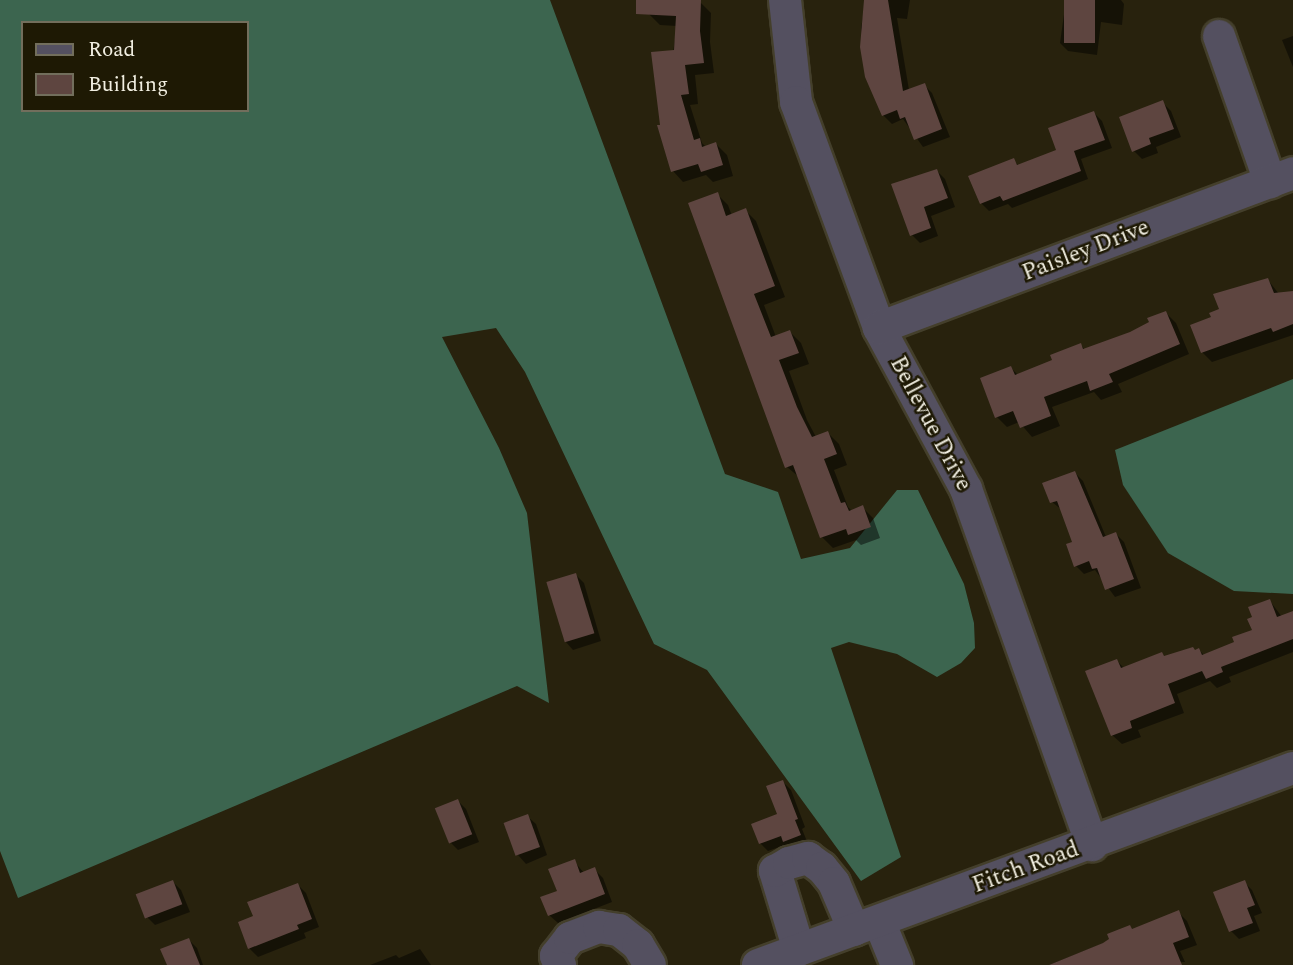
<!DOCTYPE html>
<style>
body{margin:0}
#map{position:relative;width:1293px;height:965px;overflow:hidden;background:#28220d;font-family:Spectral,serif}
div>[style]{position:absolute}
.forest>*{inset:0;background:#3c654f}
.shadow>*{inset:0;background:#0007}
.building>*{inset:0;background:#5e4540;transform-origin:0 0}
.roads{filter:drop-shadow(2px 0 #443f2b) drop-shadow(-2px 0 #443f2b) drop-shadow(0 2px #443f2b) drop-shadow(0 -2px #443f2b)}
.minor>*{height:32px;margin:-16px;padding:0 16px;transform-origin:16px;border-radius:16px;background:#545060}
span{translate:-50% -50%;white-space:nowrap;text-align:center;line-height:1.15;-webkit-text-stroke:5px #1e1904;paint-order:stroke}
.street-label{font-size:23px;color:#f1eee1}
.legend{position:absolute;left:21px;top:21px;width:228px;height:91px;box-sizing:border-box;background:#1e1904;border:2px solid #726e5c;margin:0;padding:9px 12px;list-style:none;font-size:21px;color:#f1eee1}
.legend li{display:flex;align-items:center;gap:14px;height:35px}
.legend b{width:35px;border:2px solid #726e5c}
</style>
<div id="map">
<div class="forest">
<i style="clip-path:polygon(evenodd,0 0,550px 0,725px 474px,778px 492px,801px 559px,850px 548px,897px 490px,918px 490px,964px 584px,974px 623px,975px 648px,961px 663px,937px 677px,897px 654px,849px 642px,831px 648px,901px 857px,861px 881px,707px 670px,654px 644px,525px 372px,496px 328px,442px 337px,499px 448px,527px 513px,549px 703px,517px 686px,18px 898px,0 851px,0 0,23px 23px,247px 23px,247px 110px,23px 110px,23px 23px)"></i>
<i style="clip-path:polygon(1293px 379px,1293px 594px,1234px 591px,1168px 553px,1123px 485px,1115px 450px)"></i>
</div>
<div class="shadow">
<i style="clip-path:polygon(650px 0,691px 0,700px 2px,711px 13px,710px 42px,714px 73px,695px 75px,698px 104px,690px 105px,702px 143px,706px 147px,716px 144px,727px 155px,733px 176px,713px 182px,706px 175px,683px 182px,673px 171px,662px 126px,677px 26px,660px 25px,649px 14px)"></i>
<i style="clip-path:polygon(866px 0,910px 0,907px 19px,897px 18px,909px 90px,924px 85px,932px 93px,950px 137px,923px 147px,903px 119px,892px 124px,883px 115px,867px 76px,861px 28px)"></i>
<i style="clip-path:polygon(1066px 0,1121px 0,1124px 4px,1122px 25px,1101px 22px,1097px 55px,1068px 51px,1060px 43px)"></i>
<i style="clip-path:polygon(1293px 36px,1293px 67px,1282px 40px)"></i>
<i style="clip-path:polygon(1162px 102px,1171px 111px,1181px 137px,1156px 147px,1158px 153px,1142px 159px,1134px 151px)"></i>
<i style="clip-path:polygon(1094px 113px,1102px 121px,1112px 148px,1081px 159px,1088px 179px,1012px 208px,1008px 204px,989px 211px,981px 203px,1013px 160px,1019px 166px,1058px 151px)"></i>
<i style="clip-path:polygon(937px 171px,945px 179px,955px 207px,931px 216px,938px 236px,920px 243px,912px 235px)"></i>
<i style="clip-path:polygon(717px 194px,728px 205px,732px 216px,745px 210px,756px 221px,785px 297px,764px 305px,776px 337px,790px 332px,801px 343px,809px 364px,789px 371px,807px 420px,816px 437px,828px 433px,839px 444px,847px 465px,834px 470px,848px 507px,852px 511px,862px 507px,873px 518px,880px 538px,861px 545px,856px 540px,833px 548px,822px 537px,799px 477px,787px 467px)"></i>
<i style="clip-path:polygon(1268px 280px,1279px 294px,1293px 293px,1293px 335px,1212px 362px,1202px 352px,1213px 318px)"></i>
<i style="clip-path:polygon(1166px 313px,1176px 323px,1189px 354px,1118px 384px,1122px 392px,1101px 400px,1094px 392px,1052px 407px,1060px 426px,1032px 437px,1019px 422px,1007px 427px,997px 417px,1011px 368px,1018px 375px,1054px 361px,1081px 345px,1085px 350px,1130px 333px)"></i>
<i style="clip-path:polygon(1075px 473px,1083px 481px,1106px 537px,1116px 534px,1124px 542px,1141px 588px,1115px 597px,1095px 570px,1084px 574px,1076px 566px,1074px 543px,1062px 510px,1052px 502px)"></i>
<i style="clip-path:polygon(576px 575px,584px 583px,601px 641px,573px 650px,565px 641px)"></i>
<i style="clip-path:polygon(1270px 601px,1282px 617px,1293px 613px,1293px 652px,1229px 677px,1231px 682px,1217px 688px,1210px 681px,1177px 694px,1184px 713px,1138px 730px,1141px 737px,1122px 744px,1112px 735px,1117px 661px,1125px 669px,1199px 650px,1205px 656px,1237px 643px,1254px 631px)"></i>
<i style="clip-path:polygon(783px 782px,791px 790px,805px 827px,802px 829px,808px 844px,793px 849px,788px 844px,768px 851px,760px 843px,779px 815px)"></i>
<i style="clip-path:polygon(458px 801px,466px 809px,479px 842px,458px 850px,450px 842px)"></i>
<i style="clip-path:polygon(527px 816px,536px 824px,547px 855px,526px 864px,518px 855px)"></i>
<i style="clip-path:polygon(574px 861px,584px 873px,594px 869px,603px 878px,612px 902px,558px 923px,549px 915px)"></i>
<i style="clip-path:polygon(173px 882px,181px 890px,190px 912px,155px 925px,147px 917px)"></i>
<i style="clip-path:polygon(1244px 882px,1252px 890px,1262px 913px,1254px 916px,1260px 931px,1239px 939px,1231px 931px)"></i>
<i style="clip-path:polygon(298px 885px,306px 893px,319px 927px,304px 933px,306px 938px,258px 957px,250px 949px,240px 923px,255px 917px)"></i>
<i style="clip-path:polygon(1179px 913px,1187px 921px,1197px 945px,1180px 951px,1185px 962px,1049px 965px)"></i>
<i style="clip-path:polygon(189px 940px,197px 948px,203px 965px,168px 965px)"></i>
<i style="clip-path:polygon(420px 949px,431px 965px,370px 965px,396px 955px,399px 958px)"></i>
</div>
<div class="building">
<i style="clip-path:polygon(636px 0,701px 0,700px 31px,704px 63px,685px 65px,689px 94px,681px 95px,694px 140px,700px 138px,702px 147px,716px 142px,723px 165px,701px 172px,698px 164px,671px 172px,657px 125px,660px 125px,651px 52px,674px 50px,676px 16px,636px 14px)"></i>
<i style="clip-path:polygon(864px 0,888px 0,903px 91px,925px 83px,942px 129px,914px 140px,905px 117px,900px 119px,897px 110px,882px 116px,865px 77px,860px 47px)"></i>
<i style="left:1064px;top:0;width:31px;height:43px"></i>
<i style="clip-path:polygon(1163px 100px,1174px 129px,1149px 138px,1151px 144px,1132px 152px,1119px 117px)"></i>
<i style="clip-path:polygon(1094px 111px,1105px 140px,1074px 151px,1081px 171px,1003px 201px,1000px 196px,980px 204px,968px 176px,1014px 158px,1017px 165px,1056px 150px,1048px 128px)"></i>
<i style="clip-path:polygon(937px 169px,948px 198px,924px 207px,931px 228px,910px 236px,891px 184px)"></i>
<i style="clip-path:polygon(718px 192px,726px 216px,746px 208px,775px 286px,754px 294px,771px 337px,790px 330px,799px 353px,779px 360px,797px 407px,812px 437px,828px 431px,837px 454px,824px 459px,841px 503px,845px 502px,849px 511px,863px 505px,871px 527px,848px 535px,846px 529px,820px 538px,793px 465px,785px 468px,688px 203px)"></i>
<i style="clip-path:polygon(1268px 278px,1274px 293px,1293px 291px,1293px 324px,1273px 332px,1271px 328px,1201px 353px,1190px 325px,1211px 317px,1209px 313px,1219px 309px,1213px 294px)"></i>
<i style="clip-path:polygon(1166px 311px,1180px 344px,1109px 374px,1113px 382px,1090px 391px,1087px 381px,1044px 397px,1051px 416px,1020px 428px,1013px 411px,995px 418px,980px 378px,1011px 366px,1015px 375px,1052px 360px,1050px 355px,1081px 343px,1083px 349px,1130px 332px,1149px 322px,1147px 318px)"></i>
<i style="clip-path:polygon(1075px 471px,1103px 537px,1116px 532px,1134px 579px,1105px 590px,1097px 568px,1092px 569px,1089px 561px,1074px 567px,1066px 544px,1072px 542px,1057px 501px,1050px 503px,1042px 483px)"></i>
<i style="left:576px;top:573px;width:63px;height:31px;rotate:73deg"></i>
<i style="clip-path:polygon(1270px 599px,1277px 617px,1293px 611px,1293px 639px,1221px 667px,1223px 672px,1206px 679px,1202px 671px,1168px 684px,1175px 703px,1130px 721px,1132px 728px,1111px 736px,1085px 671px,1117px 659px,1121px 668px,1162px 652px,1164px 656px,1193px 647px,1195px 650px,1199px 648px,1202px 655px,1234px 642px,1232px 637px,1252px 630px,1247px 619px,1252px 617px,1248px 607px)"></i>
<i style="clip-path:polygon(783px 780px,798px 819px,795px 820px,801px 835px,783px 842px,781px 836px,759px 844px,751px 824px,777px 814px,766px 786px)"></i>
<i style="left:458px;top:799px;width:38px;height:25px;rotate:68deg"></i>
<i style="left:528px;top:814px;width:35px;height:26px;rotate:70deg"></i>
<i style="clip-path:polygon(575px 859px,580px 873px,595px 867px,605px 894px,548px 916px,540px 897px,557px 891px,548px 869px)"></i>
<i style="left:173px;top:880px;width:26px;height:40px;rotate:69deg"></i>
<i style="clip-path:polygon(1245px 880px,1255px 905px,1247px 908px,1253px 923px,1229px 932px,1213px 892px)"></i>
<i style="clip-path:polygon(298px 883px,312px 919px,297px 925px,299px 929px,248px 949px,238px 922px,253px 916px,247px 902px)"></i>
<i style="clip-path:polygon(1179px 910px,1189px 937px,1173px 943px,1182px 965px,1049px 965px,1103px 943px,1109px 939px,1107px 934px,1130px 925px,1132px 929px)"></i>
<i style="clip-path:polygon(189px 938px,200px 965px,167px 965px,160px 949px)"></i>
</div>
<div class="roads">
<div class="minor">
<i style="left:785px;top:0;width:103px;rotate:83.8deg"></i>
<i style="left:796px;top:102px;width:241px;rotate:69.8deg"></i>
<i style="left:879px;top:328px;width:183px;rotate:61.6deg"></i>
<i style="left:966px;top:489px;width:378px;rotate:70.5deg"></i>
<i style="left:1219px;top:36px;width:155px;rotate:70.7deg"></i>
<i style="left:879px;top:328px;width:442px;rotate:-20.5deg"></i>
<i style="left:879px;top:921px;width:48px;rotate:67.8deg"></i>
<i style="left:799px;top:950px;width:83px;rotate:-106.9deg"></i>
<i style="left:775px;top:871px;width:16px;rotate:-30deg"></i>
<i style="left:789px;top:863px;width:20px;rotate:-15deg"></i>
<i style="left:808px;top:858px;width:17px;rotate:36deg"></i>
<i style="left:822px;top:868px;width:19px;rotate:51deg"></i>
<i style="left:834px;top:883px;width:51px;rotate:66.9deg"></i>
<i style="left:560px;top:965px;width:10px;rotate:-114deg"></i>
<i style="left:556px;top:956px;width:23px;rotate:-52deg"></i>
<i style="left:570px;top:938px;width:31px;rotate:-21deg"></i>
<i style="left:599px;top:927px;width:20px;rotate:9deg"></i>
<i style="left:619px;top:930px;width:24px;rotate:38deg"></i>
<i style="left:638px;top:945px;width:23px;rotate:59deg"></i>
<i style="left:758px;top:965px;width:570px;rotate:-20.21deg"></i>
</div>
</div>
<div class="street-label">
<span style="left:1086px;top:251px;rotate:-21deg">Paisley Drive</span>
<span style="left:930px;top:424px;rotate:62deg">Bellevue Drive</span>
<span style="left:1026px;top:868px;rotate:-20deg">Fitch Road</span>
</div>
<ul class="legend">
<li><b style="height:9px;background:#545060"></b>Road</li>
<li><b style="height:19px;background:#5e4540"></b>Building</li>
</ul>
</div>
